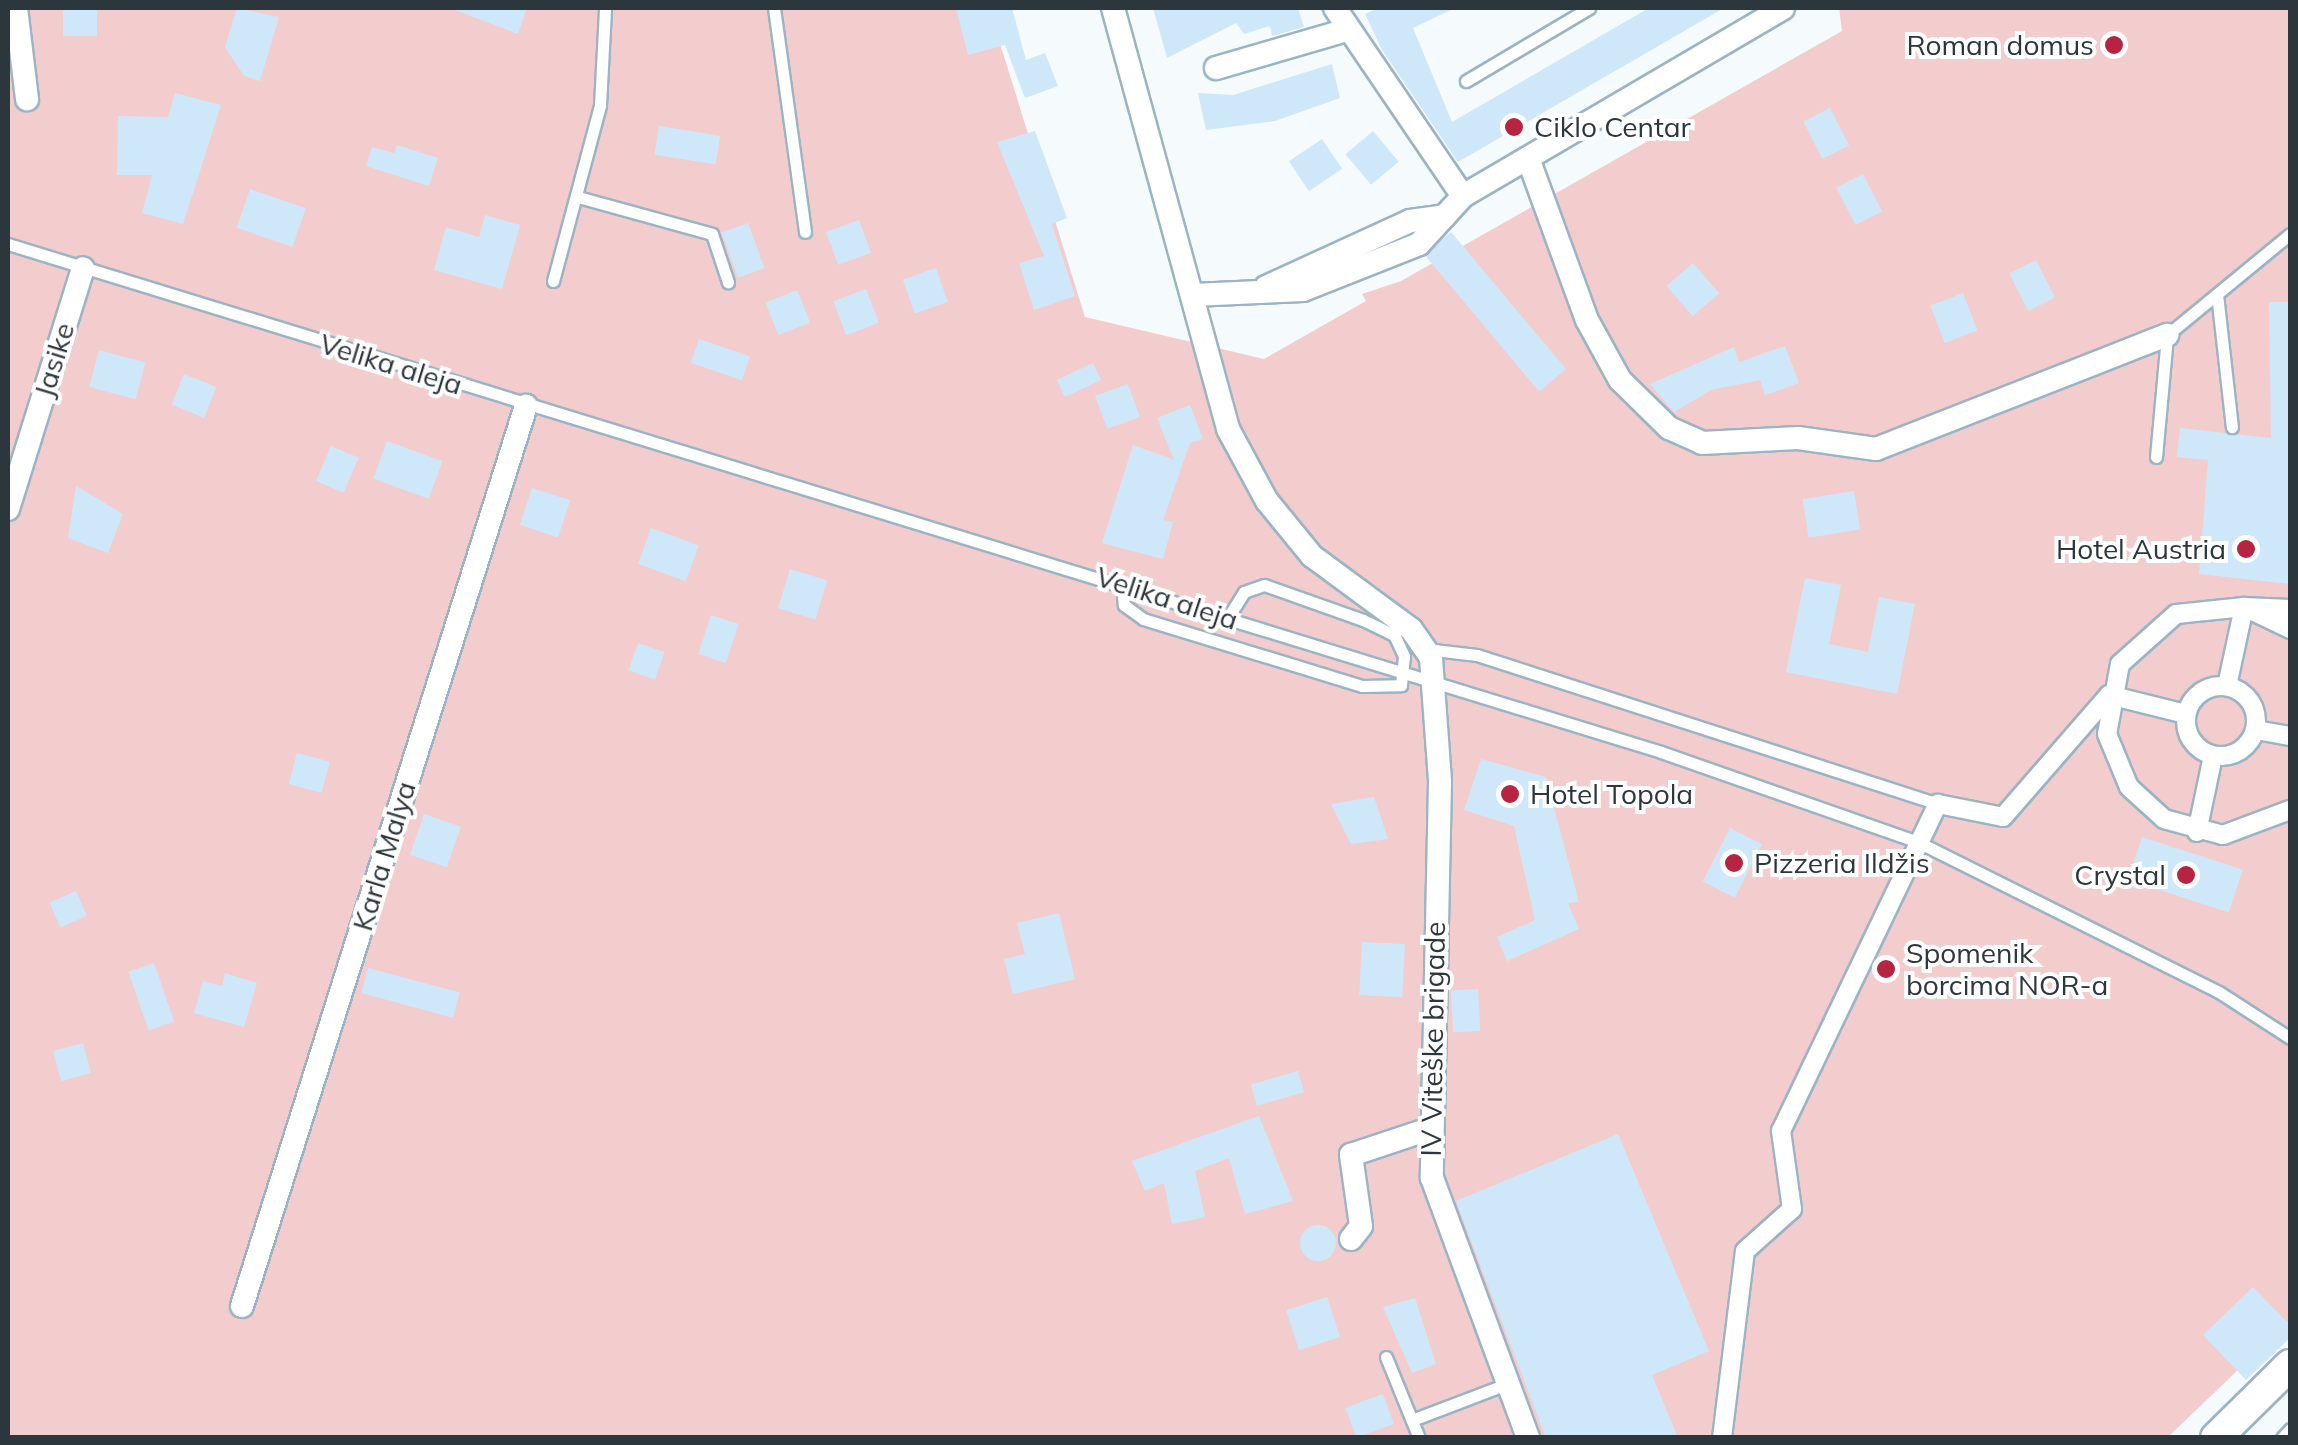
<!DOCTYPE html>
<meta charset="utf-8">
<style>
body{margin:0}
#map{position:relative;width:2298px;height:1445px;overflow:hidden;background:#f5fafd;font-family:Mulish,sans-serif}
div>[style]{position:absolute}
.green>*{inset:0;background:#f3cdce}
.building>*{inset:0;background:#cee8f9;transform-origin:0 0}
.round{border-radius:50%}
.roads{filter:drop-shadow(2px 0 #9bb4c5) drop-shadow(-2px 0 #9bb4c5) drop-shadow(0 2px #9bb4c5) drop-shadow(0 -2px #9bb4c5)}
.service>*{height:11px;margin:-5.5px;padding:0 5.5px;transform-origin:5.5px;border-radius:5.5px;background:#fff}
.pedestrian>*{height:18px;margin:-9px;padding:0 9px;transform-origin:9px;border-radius:9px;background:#fff}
.pedestrian>.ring{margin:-9px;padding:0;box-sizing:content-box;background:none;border:18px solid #fff;border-radius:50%}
.minor>*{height:22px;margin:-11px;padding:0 11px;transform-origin:11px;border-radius:11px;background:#fff}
.tertiary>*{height:30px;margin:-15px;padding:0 15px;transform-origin:15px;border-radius:15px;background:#fff}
.dots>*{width:28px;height:28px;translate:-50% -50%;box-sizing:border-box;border:5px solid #fff;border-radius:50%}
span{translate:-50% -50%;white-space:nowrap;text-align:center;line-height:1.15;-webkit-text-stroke:8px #fff;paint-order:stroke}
.poi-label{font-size:28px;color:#2c363d}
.right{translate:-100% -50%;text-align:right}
.left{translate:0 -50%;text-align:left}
.street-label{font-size:28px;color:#2c363d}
.frame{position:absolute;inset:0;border:10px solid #2c363d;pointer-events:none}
</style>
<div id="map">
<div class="green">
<i style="clip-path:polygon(8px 8px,989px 8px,1085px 317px,1264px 359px,1366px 301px,1362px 294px,1401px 281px,1842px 31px,1839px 8px,2290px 8px,2290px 1320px,2168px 1437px,8px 1438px)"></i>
</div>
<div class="building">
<i style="left:63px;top:8px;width:34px;height:28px"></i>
<i style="clip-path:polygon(237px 8px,279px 17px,260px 81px,244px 76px,225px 47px)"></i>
<i style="clip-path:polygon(450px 8px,527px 8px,518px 34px)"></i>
<i style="clip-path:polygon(956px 8px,1012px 8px,1026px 60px,1045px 53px,1058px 86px,1025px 98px,1005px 45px,968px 55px)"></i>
<i style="clip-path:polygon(1153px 8px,1298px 8px,1304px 27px,1272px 36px,1270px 26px,1244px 34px,1236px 23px,1167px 58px)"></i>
<i style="clip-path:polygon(1378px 8px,1455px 8px,1413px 28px,1452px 122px,1649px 8px,1724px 8px,1458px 162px,1382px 50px,1365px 14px)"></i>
<i style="clip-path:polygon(1332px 64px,1340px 98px,1275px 121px,1206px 130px,1198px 93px,1233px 95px)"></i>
<i style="clip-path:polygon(175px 93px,221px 105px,183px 224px,142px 213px,152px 175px,117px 175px,118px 116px,168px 117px)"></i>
<i style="left:1830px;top:108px;width:42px;height:30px;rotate:63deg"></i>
<i style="left:659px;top:126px;width:62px;height:29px;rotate:9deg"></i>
<i style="clip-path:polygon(1035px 131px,1067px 218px,1052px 224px,1075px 296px,1034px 310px,1019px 263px,1044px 256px,997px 142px)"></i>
<i style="left:1373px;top:131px;width:40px;height:36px;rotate:50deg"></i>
<i style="left:1322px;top:139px;width:36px;height:40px;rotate:56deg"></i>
<i style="clip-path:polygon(397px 145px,438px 158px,429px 186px,366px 166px,372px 147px,394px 153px)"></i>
<i style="left:1863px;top:174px;width:42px;height:30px;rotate:63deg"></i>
<i style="left:250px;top:189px;width:59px;height:41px;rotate:19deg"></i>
<i style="clip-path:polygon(485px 215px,520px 225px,502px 289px,434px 270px,446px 227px,479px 237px)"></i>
<i style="left:859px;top:220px;width:35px;height:35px;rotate:70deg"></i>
<i style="left:748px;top:223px;width:48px;height:28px;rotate:70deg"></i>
<i style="left:1451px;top:232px;width:179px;height:35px;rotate:50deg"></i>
<i style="left:2036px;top:260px;width:42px;height:30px;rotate:63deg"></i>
<i style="left:1693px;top:263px;width:40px;height:35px;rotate:49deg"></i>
<i style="left:936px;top:268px;width:36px;height:35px;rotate:71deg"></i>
<i style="left:866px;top:289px;width:36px;height:35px;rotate:69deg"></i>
<i style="left:797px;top:290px;width:35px;height:34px;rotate:68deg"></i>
<i style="left:1963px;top:293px;width:40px;height:35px;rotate:69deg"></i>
<i style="clip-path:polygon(2269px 302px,2290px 302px,2290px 584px,2199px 574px,2208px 460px,2177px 457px,2180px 428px,2271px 438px)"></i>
<i style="left:699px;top:339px;width:54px;height:25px;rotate:19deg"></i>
<i style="clip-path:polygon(1785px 346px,1799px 383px,1765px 395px,1760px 380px,1711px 390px,1674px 412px,1650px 384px,1734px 347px,1739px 362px)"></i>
<i style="left:99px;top:350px;width:48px;height:38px;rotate:15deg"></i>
<i style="left:1093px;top:363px;width:19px;height:40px;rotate:65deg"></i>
<i style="left:184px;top:374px;width:35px;height:33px;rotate:22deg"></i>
<i style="left:1128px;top:384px;width:35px;height:35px;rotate:70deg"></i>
<i style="clip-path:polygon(1190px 405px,1203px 439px,1190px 443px,1163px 520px,1173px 522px,1163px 559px,1102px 543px,1133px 445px,1174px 460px,1157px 418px)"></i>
<i style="left:387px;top:441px;width:59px;height:40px;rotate:20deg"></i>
<i style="left:331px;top:446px;width:30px;height:38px;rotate:23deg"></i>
<i style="clip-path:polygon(76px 486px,123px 514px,108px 553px,68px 538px)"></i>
<i style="left:532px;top:488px;width:40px;height:39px;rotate:18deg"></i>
<i style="left:1854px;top:491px;width:39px;height:52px;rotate:81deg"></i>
<i style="left:651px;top:528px;width:51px;height:38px;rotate:20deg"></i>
<i style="left:790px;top:569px;width:39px;height:41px;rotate:17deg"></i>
<i style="clip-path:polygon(1805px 578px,1841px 585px,1829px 644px,1868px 652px,1879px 597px,1915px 604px,1897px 694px,1786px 672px)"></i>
<i style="left:711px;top:615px;width:29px;height:41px;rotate:18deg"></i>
<i style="left:638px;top:643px;width:28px;height:29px;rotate:19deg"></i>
<i style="left:297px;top:753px;width:34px;height:32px;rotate:15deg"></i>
<i style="clip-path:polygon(1481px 759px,1546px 777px,1579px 902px,1568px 903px,1579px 929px,1507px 961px,1497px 937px,1535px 920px,1514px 826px,1464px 810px)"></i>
<i style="clip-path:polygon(1374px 797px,1388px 839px,1351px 844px,1331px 804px)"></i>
<i style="left:424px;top:814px;width:39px;height:43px;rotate:19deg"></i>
<i style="left:1730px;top:828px;width:36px;height:60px;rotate:27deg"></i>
<i style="left:2142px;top:837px;width:106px;height:45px;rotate:18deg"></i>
<i style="left:76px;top:891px;width:27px;height:29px;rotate:66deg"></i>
<i style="clip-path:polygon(1059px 913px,1075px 979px,1013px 994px,1004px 959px,1025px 954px,1017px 923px)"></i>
<i style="left:1362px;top:942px;width:43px;height:53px;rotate:3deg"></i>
<i style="left:154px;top:963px;width:62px;height:27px;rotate:71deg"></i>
<i style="left:368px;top:968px;width:95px;height:26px;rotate:15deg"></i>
<i style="clip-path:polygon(225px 973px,257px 983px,244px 1027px,194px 1013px,203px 981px,222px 986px)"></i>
<i style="left:1478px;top:989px;width:42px;height:27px;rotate:87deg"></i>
<i style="left:83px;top:1043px;width:31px;height:31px;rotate:75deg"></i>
<i style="left:1298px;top:1071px;width:22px;height:49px;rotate:74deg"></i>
<i style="clip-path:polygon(1259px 1116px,1293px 1201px,1245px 1214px,1229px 1158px,1195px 1171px,1205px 1217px,1172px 1224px,1164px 1183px,1145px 1191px,1132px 1161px)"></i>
<i style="clip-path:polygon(1618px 1134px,1709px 1351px,1652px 1375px,1678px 1438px,1546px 1438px,1456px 1201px)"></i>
<i class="round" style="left:1300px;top:1225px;width:36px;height:36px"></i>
<i style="clip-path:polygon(2253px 1287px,2290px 1325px,2290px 1338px,2246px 1380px,2203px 1335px)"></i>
<i style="left:1327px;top:1297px;width:42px;height:43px;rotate:72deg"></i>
<i style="clip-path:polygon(1415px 1298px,1436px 1364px,1412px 1373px,1383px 1307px)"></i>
<i style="left:1383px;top:1394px;width:32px;height:40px;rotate:70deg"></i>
</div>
<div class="roads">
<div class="service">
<i style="left:774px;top:8px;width:226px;rotate:82.1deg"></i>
<i style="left:1466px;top:81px;width:143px;rotate:-30.7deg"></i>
<i style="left:578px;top:197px;width:139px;rotate:15.4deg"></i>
<i style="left:712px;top:234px;width:51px;rotate:71.6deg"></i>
<i style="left:8px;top:244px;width:1729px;rotate:17.08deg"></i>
<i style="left:1661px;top:752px;width:272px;rotate:19.3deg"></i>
<i style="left:1918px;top:842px;width:336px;rotate:26.5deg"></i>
<i style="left:2219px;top:992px;width:85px;rotate:32.9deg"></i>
<i style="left:553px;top:281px;width:182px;rotate:-75deg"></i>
<i style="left:600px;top:105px;width:97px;rotate:-87deg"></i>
<i style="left:2217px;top:294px;width:134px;rotate:83.6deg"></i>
<i style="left:2156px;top:457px;width:122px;rotate:-84.8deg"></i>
<i style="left:2167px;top:335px;width:159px;rotate:-39.4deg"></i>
<i style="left:1122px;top:584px;width:21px;rotate:85deg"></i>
<i style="left:1124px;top:605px;width:24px;rotate:36deg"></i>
<i style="left:1143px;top:619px;width:229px;rotate:17deg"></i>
<i style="left:1362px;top:686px;width:39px;rotate:-1deg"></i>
<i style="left:1401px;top:685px;width:29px;rotate:-84deg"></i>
<i style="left:1404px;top:656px;width:23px;rotate:-115deg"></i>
<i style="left:1394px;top:635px;width:34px;rotate:-154deg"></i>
<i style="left:1363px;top:620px;width:105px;rotate:-160.5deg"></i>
<i style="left:1264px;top:585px;width:21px;rotate:161deg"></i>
<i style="left:1244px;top:592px;width:31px;rotate:122deg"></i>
<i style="left:1426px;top:649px;width:51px;rotate:6.7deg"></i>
<i style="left:1477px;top:655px;width:484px;rotate:17.9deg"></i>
<i style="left:1386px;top:1357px;width:87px;rotate:67.8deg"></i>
<i style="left:1412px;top:1420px;width:98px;rotate:-20.8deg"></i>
<i style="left:2282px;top:1438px;width:12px;rotate:-48deg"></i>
</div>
<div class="pedestrian">
<i style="left:2290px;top:629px;width:51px;rotate:-154.4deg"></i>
<i style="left:2244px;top:607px;width:68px;rotate:174.1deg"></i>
<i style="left:2176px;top:614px;width:75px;rotate:138.2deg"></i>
<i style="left:2120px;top:664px;width:71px;rotate:100.5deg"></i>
<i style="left:2107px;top:734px;width:57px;rotate:67.5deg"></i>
<i style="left:2129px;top:787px;width:47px;rotate:42.4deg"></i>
<i style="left:2164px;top:819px;width:61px;rotate:15.2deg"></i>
<i style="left:2223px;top:835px;width:72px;rotate:-20.5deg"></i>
<i class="ring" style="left:2186px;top:686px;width:52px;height:52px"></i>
<i style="left:2227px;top:686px;width:81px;rotate:-77.9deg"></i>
<i style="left:2244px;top:607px;width:46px;rotate:2.5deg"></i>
<i style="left:2256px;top:730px;width:35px;rotate:10deg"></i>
<i style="left:2197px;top:832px;width:78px;rotate:-78.1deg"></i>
<i style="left:1722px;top:1438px;width:188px;rotate:-83deg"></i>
<i style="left:1745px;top:1251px;width:63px;rotate:-41.8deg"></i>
<i style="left:1792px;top:1209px;width:79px;rotate:-98deg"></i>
<i style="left:1781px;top:1131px;width:363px;rotate:-64.4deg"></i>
<i style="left:1938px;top:804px;width:66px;rotate:11.3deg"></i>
<i style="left:2003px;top:817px;width:162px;rotate:-49deg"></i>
<i style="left:2109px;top:695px;width:79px;rotate:13.9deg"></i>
</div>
<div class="minor">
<i style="left:16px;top:8px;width:92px;rotate:83.1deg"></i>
<i style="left:1113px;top:8px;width:436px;rotate:74.7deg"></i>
<i style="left:1228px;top:429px;width:82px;rotate:61.6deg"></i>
<i style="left:1267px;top:501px;width:71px;rotate:50.7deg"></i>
<i style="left:1312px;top:556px;width:123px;rotate:36.4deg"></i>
<i style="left:1411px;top:629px;width:35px;rotate:55deg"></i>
<i style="left:1431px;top:658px;width:124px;rotate:85.8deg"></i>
<i style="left:1440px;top:782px;width:396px;rotate:91.2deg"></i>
<i style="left:1432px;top:1178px;width:277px;rotate:69.7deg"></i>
<i style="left:1335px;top:8px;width:227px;rotate:55.8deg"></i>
<i style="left:1216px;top:68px;width:136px;rotate:-16.2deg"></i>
<i style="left:1528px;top:158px;width:172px;rotate:70deg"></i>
<i style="left:1587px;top:320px;width:68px;rotate:61.2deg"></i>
<i style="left:1620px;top:380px;width:69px;rotate:44.4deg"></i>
<i style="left:1669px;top:428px;width:36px;rotate:24deg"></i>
<i style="left:1702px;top:443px;width:96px;rotate:-3deg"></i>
<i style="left:1798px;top:438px;width:79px;rotate:8deg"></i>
<i style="left:1876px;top:449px;width:313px;rotate:-21.4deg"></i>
<i style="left:1266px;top:287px;width:158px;rotate:-24.6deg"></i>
<i style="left:1410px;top:221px;width:35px;rotate:-8deg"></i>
<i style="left:1193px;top:295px;width:110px;rotate:-2.6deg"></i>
<i style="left:1303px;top:290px;width:125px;rotate:-21.6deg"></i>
<i style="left:1419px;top:244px;width:65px;rotate:-47.5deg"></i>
<i style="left:1463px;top:196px;width:371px;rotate:-30.4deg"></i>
<i style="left:8px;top:509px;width:252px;rotate:-72.7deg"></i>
<i style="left:1351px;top:1239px;width:16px;rotate:-52deg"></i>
<i style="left:1361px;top:1226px;width:72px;rotate:-98deg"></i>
<i style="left:1351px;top:1155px;width:85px;rotate:-18.4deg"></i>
<i style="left:242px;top:1306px;width:944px;rotate:-72.49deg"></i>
</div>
<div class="tertiary">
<i style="left:2216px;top:1438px;width:104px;rotate:-44.6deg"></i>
</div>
</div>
<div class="dots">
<i style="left:2114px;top:45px;background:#b62441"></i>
<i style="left:1514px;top:127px;background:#b62441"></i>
<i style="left:2246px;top:549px;background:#b62441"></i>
<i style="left:1510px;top:794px;background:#b62441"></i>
<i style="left:1734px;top:863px;background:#b62441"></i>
<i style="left:2186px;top:875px;background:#b62441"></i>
<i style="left:1886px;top:969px;background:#b62441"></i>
</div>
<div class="poi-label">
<span class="right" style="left:2094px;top:45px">Roman domus</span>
<span class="left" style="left:1534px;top:127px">Ciklo Centar</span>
<span class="right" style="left:2226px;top:549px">Hotel Austria</span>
<span class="left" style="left:1530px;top:794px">Hotel Topola</span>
<span class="left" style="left:1754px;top:863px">Pizzeria Ildžis</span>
<span class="right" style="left:2166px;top:875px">Crystal</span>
<span class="left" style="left:1906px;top:969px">Spomenik<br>borcima NOR-a</span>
</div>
<div class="street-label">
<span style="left:54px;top:360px;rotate:-73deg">Jasike</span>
<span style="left:391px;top:364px;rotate:17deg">Velika aleja</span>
<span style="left:1167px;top:598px;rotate:18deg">Velika aleja</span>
<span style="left:384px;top:856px;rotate:-73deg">Karla Malya</span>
<span style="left:1433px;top:1039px;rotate:-89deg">IV Viteške brigade</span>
</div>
<div class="frame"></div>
</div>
